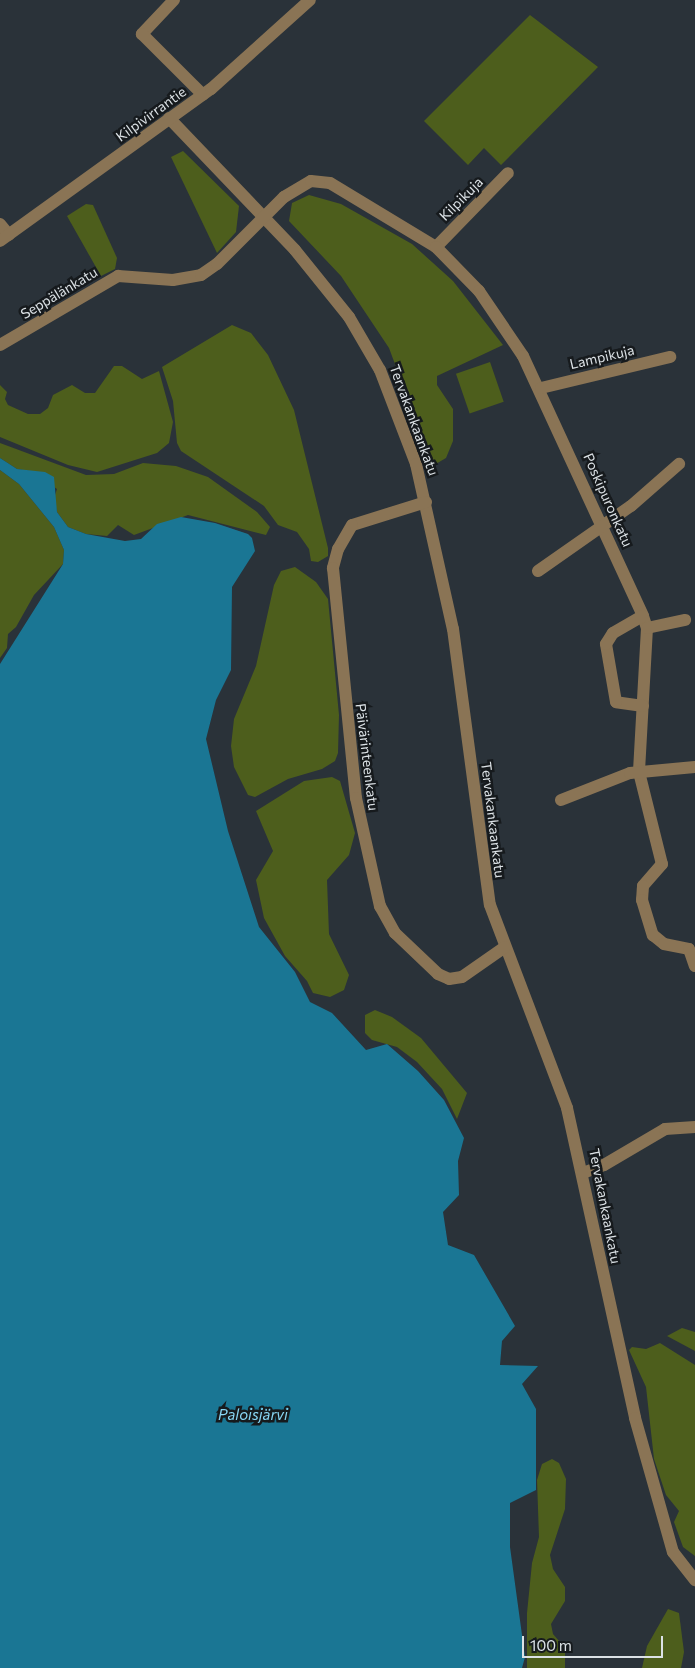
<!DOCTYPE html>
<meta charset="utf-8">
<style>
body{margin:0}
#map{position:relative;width:695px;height:1668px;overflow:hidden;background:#2a3239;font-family:Commissioner,sans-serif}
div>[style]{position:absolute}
.green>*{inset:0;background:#4d5e1c;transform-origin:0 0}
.water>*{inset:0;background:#1a7694}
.minor>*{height:12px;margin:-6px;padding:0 6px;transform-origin:6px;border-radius:6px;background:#8a7455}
span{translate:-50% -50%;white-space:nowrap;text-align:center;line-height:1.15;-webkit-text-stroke:5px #161a1d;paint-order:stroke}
.street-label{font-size:14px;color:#dce2e6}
.water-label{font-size:15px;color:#88d6f4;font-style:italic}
.scale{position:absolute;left:522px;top:1636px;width:141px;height:22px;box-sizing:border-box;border:2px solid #dce2e6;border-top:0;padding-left:6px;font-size:15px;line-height:18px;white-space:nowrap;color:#dce2e6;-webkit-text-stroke:4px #161a1d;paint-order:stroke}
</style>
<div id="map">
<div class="green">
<i style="clip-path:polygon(530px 15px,598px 67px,501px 165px,484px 148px,468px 165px,424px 121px)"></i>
<i style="clip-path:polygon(183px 151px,239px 206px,236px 232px,217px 253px,171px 157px)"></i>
<i style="clip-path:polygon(309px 195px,341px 204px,412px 244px,453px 281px,503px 345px,437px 376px,437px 385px,453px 409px,453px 441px,446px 458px,429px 468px,428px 453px,389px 348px,341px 276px,289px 221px,292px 203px)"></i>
<i style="clip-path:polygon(86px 204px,93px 205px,117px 258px,115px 269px,101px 276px,67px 216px)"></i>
<i style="clip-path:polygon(232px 325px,251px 333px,268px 355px,294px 410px,328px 548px,328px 556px,318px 562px,311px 561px,309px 549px,297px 532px,278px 525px,264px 506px,181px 451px,177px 443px,173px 401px,162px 367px)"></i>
<i style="left:490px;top:362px;width:42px;height:36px;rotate:71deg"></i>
<i style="clip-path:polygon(114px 366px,122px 366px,142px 379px,159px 371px,173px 422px,169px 443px,157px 453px,97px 472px,68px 465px,0 437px,0 385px,7px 392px,5px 399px,8px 405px,28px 414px,40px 414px,48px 408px,53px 395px,72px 385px,85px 393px,95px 393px)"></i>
<i style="clip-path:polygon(0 443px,86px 475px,114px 474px,143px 463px,176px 466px,208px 477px,257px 512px,270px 527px,266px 535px,188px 515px,134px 535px,118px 525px,107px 536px,86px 534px,68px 527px,57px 512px,54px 498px,57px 489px,29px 471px,17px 469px,0 458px)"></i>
<i style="clip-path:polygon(0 470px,19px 484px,54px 527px,64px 550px,63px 564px,34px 595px,16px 627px,8px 634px,7px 648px,0 658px)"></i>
<i style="clip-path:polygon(295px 567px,316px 582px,328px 599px,339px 715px,338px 753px,335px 761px,322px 769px,288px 779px,255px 797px,248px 795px,234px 767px,231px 746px,234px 719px,256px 666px,274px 585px,281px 571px)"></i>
<i style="clip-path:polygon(332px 777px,340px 781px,355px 833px,349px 855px,327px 880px,329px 934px,349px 975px,344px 990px,330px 997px,313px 993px,307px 981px,285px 956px,264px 918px,256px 880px,273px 851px,256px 811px,304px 781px)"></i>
<i style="clip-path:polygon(375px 1010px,392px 1017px,421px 1038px,467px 1093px,457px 1119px,442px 1089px,417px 1062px,397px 1047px,372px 1040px,365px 1033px,365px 1015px)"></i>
<i style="clip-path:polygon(682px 1328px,695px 1332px,695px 1351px,667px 1336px)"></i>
<i style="clip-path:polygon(660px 1343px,695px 1365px,695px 1556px,683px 1547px,674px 1522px,679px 1511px,666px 1495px,654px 1459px,646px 1387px,629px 1350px,632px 1347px,646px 1349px)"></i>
<i style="clip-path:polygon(552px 1459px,559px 1463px,566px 1479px,565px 1509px,550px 1555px,553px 1569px,565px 1587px,565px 1601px,551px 1624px,553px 1634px,565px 1648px,565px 1668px,527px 1668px,527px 1613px,532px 1563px,539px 1537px,537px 1480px,542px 1464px)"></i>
<i style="clip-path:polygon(668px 1609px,679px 1613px,684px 1652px,681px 1668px,642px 1668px,647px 1646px)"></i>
</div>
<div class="water">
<i style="clip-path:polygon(0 458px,17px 469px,45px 472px,54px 477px,57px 512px,68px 527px,86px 534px,125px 541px,141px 539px,157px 524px,181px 517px,215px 523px,248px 534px,252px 538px,255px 551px,232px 587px,231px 670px,216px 700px,206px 739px,228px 831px,259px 927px,295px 972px,310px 1002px,332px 1013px,366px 1050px,387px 1044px,418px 1071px,444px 1100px,464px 1138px,458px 1161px,459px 1195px,443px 1212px,448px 1245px,474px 1255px,515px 1326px,502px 1341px,500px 1365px,538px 1366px,522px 1384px,536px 1409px,536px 1490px,510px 1503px,510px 1547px,525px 1657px,522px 1668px,0 1668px,0 664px,63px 564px,64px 550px,54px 527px,19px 484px,0 470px)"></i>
</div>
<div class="minor">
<i style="left:174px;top:0;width:47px;rotate:133.3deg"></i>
<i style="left:142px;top:34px;width:86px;rotate:45deg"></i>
<i style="left:169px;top:118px;width:182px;rotate:46.3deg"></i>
<i style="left:295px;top:250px;width:86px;rotate:51.1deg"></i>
<i style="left:349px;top:317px;width:61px;rotate:59.7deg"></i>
<i style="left:380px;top:370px;width:101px;rotate:69deg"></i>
<i style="left:416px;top:464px;width:169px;rotate:77.4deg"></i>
<i style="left:453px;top:629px;width:278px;rotate:82.4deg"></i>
<i style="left:490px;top:905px;width:217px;rotate:69.2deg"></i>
<i style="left:567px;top:1108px;width:317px;rotate:77.6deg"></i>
<i style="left:635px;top:1418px;width:139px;rotate:74.2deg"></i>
<i style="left:673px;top:1552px;width:36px;rotate:52deg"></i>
<i style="left:0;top:224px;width:14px;rotate:51deg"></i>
<i style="left:0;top:241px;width:260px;rotate:-35.8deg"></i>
<i style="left:211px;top:89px;width:133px;rotate:-42deg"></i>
<i style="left:436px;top:247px;width:103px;rotate:-45.8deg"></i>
<i style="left:0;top:345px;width:137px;rotate:-30.3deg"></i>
<i style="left:118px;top:276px;width:55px;rotate:4.2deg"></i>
<i style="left:173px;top:280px;width:28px;rotate:-10deg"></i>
<i style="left:201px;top:275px;width:19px;rotate:-35deg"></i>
<i style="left:217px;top:264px;width:95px;rotate:-45deg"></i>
<i style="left:284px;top:197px;width:31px;rotate:-31deg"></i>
<i style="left:311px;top:181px;width:19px;rotate:6deg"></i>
<i style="left:330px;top:183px;width:124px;rotate:31.1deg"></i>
<i style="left:436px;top:247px;width:62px;rotate:45.7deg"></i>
<i style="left:479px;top:291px;width:78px;rotate:55.9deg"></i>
<i style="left:523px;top:356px;width:286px;rotate:65.2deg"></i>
<i style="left:643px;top:616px;width:13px;rotate:72deg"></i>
<i style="left:647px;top:628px;width:144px;rotate:93.2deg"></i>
<i style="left:639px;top:772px;width:95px;rotate:76deg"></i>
<i style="left:662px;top:864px;width:29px;rotate:131deg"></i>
<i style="left:643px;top:886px;width:14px;rotate:94deg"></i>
<i style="left:642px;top:900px;width:37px;rotate:73deg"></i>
<i style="left:653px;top:935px;width:14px;rotate:39deg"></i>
<i style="left:664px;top:944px;width:25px;rotate:11deg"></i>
<i style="left:689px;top:949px;width:18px;rotate:71deg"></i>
<i style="left:541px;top:388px;width:133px;rotate:-13.5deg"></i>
<i style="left:426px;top:502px;width:77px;rotate:162.7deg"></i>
<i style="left:352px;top:525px;width:28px;rotate:120deg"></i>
<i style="left:338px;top:549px;width:20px;rotate:105deg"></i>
<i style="left:333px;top:568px;width:231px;rotate:84.3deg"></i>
<i style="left:356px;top:798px;width:111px;rotate:77.5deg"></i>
<i style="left:380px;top:906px;width:31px;rotate:61deg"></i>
<i style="left:395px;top:933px;width:59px;rotate:43.6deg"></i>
<i style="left:438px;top:974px;width:12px;rotate:24deg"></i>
<i style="left:449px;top:979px;width:13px;rotate:-9deg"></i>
<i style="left:462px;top:977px;width:52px;rotate:-34.9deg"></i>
<i style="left:538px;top:571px;width:113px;rotate:-35deg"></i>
<i style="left:631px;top:506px;width:64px;rotate:-41.2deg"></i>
<i style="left:647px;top:628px;width:39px;rotate:-12deg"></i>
<i style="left:643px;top:706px;width:27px;rotate:-172deg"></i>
<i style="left:616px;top:702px;width:59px;rotate:-99.8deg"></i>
<i style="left:606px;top:644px;width:13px;rotate:-58deg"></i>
<i style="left:613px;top:633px;width:34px;rotate:-30deg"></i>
<i style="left:561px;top:800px;width:74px;rotate:-21.4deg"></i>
<i style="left:630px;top:773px;width:65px;rotate:-5.3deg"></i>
<i style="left:583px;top:1173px;width:22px;rotate:-21deg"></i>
<i style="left:604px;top:1165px;width:71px;rotate:-30.5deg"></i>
<i style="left:665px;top:1129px;width:30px;rotate:-4deg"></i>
</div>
<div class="street-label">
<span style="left:151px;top:114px;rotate:-36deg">Kilpivirrantie</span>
<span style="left:461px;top:199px;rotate:-45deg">Kilpikuja</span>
<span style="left:59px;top:293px;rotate:-31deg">Seppälänkatu</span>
<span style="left:602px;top:357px;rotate:-13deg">Lampikuja</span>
<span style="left:414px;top:420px;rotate:70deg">Tervakankaankatu</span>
<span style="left:608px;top:500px;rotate:66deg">Poskipuronkatu</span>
<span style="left:367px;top:757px;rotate:83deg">Päivärinteenkatu</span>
<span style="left:493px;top:820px;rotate:83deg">Tervakankaankatu</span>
<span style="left:605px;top:1206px;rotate:79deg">Tervakankaankatu</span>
</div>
<div class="water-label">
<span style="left:253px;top:1415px">Paloisjärvi</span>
</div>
<div class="scale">100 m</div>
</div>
